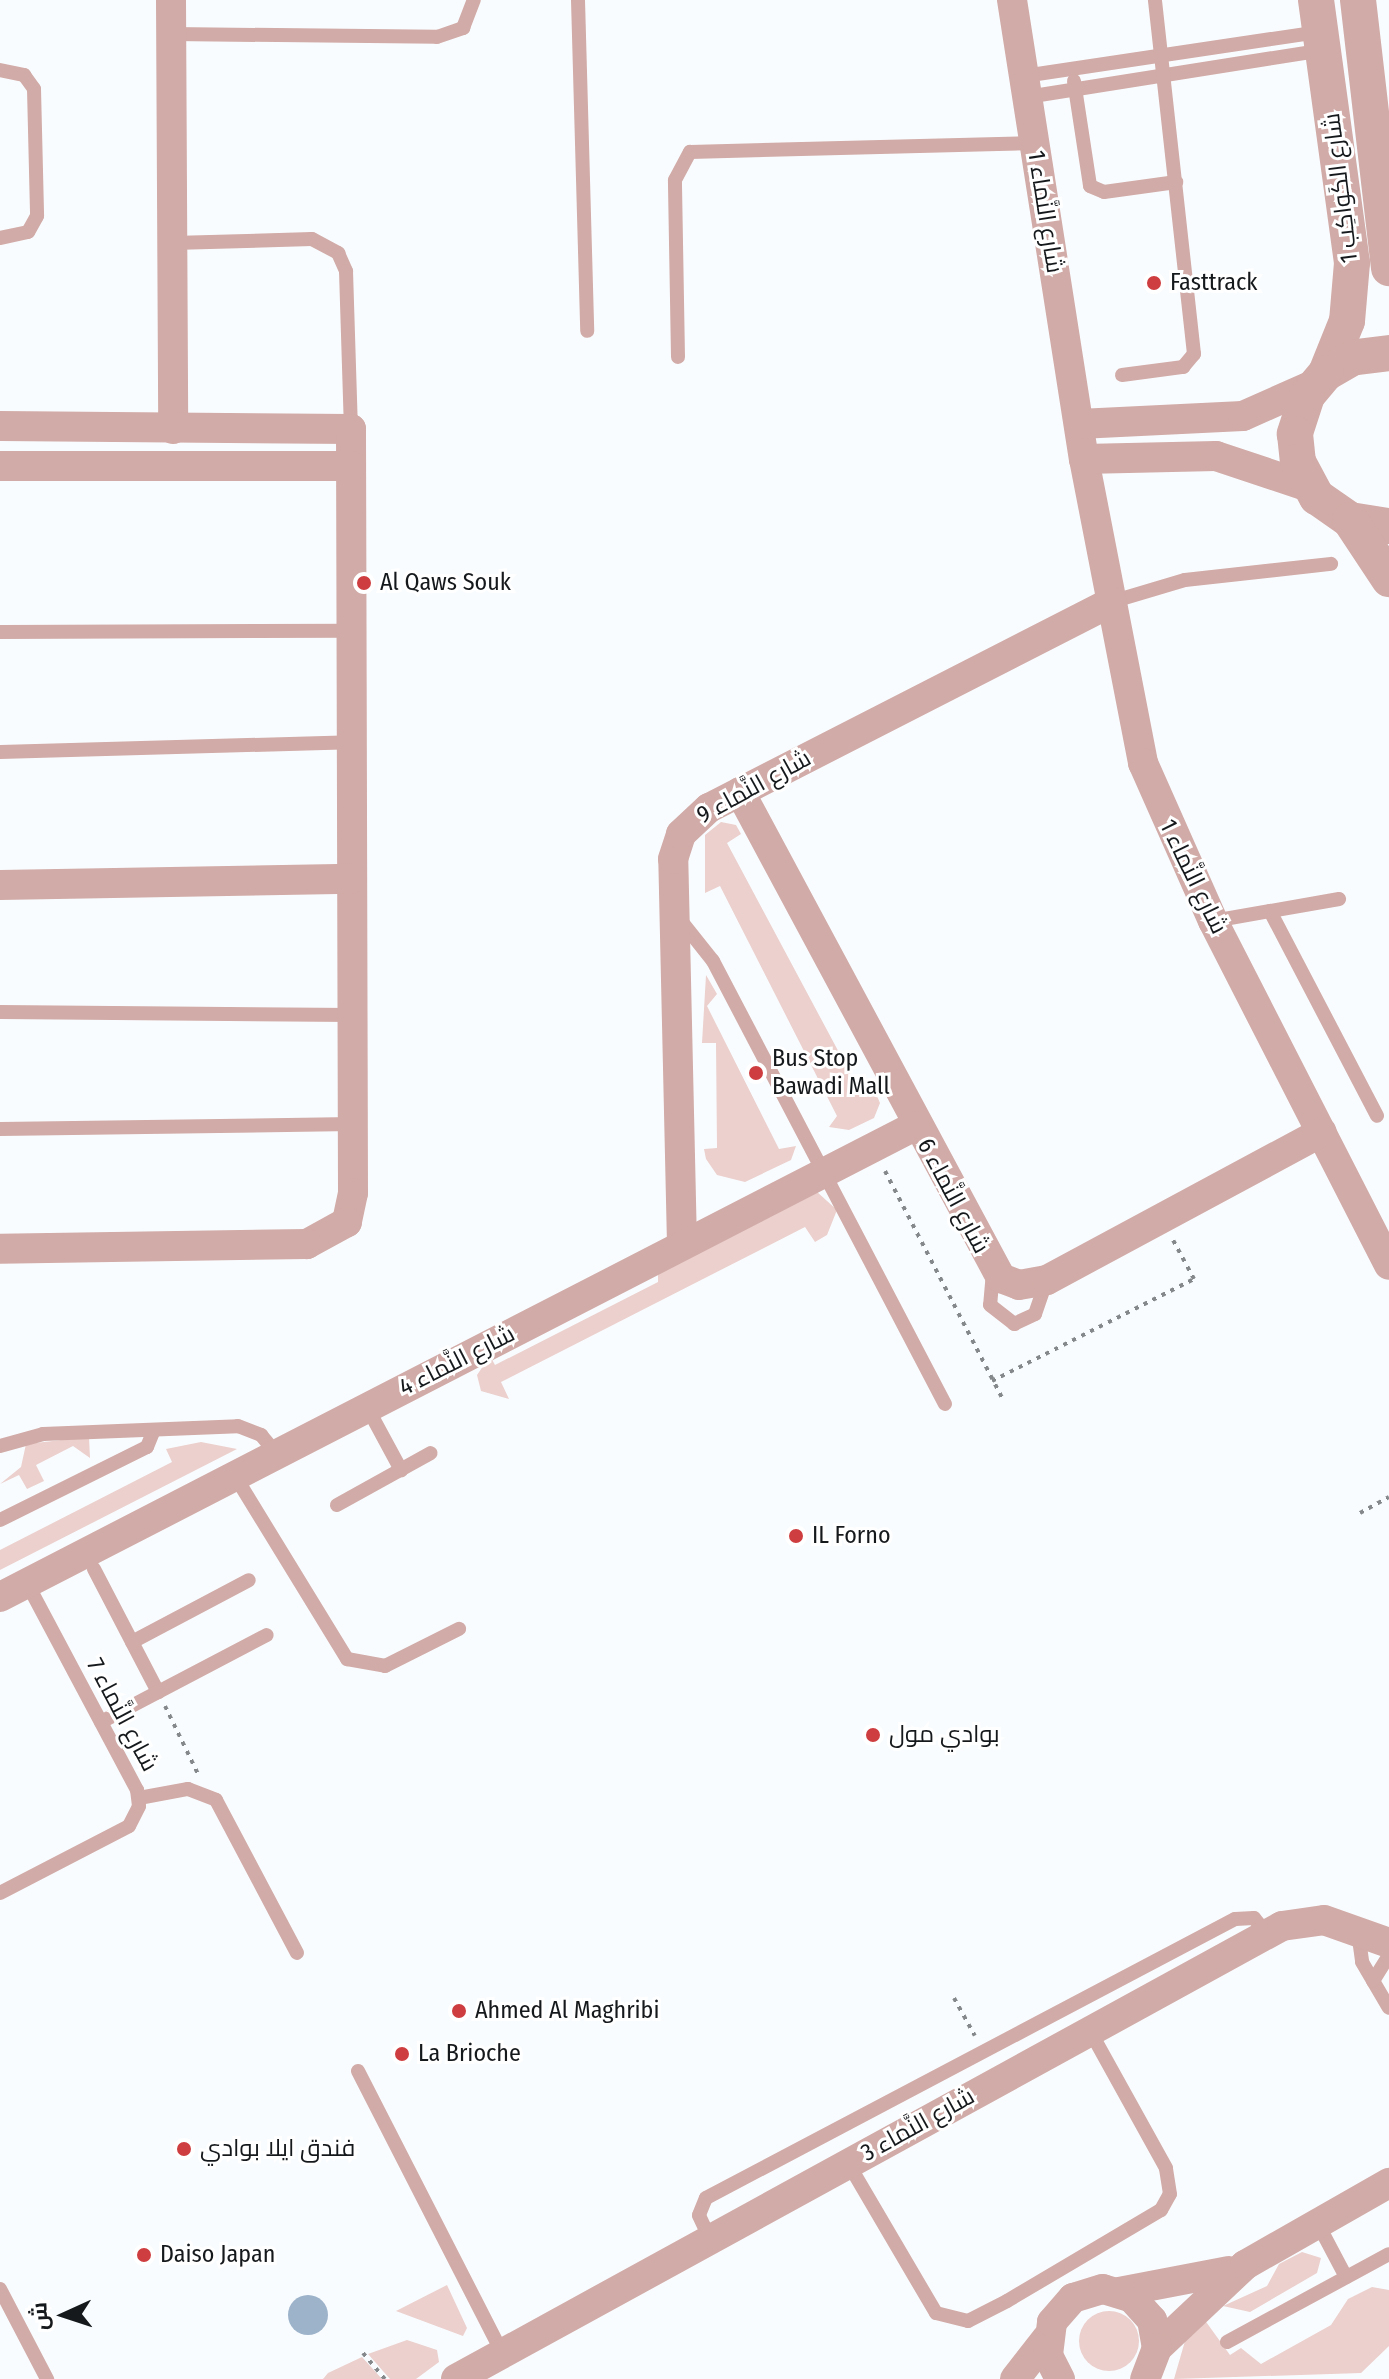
<!DOCTYPE html>
<meta charset="utf-8">
<style>
body{margin:0}
#map{position:relative;width:1389px;height:2379px;overflow:hidden;background:#f9fcff;font-family:"Fira Sans Condensed",Cairo,sans-serif}
div>[style]{position:absolute}
.green>*{inset:0;background:#ebd0cd}
.round{border-radius:50%}
.water>*{inset:0;background:#9db3ca}
.path>*{height:4px;margin-top:-2px;transform-origin:0;background:repeating-linear-gradient(90deg,#85888b 0 4px,transparent 0 10px)}
.service>*{height:14px;margin:-7px;padding:0 7px;transform-origin:7px;border-radius:7px;background:#d1aba7}
.minor>*{height:30px;margin:-15px;padding:0 15px;transform-origin:15px;border-radius:15px;background:#d1aba7}
.tertiary>*{height:36px;margin:-18px;padding:0 18px;transform-origin:18px;border-radius:18px;background:#d1aba7}
.dots>*{width:22px;height:22px;translate:-50% -50%;box-sizing:border-box;border:4px solid #fff;border-radius:50%}
span{translate:-50% -50%;white-space:nowrap;text-align:center;line-height:1.15;-webkit-text-stroke:6px #fff;paint-order:stroke}
.street-label{font-size:24px;color:#16191c}
.poi-label{font-size:24px;color:#16191c}
.left{translate:0 -50%;text-align:left}
.north{position:absolute;left:24px;top:2275px;width:80px;height:80px;-webkit-text-stroke:6px #fff;paint-order:stroke;rotate:267deg;font-size:22px;font-weight:700;line-height:32px;text-align:center;color:#16191c}
.north::after{content:'';display:block;margin:auto;width:28px;height:36px;background:#16191c;clip-path:polygon(50% 0,100% 100%,50% 72%,0 100%)}
</style>
<div id="map">
<div class="green">
<i style="clip-path:polygon(721px 822px,736px 825px,741px 834px,727px 843px,858px 1088px,871px 1082px,880px 1103px,874px 1118px,849px 1130px,829px 1127px,837px 1116px,720px 886px,705px 893px,705px 835px)"></i>
<i style="clip-path:polygon(706px 975px,717px 994px,707px 1006px,779px 1149px,796px 1146px,791px 1160px,745px 1182px,717px 1175px,706px 1159px,704px 1149px,717px 1148px,716px 1043px,702px 1043px)"></i>
<i style="clip-path:polygon(816px 1191px,837px 1210px,827px 1235px,815px 1242px,805px 1227px,501px 1382px,509px 1399px,481px 1391px,477px 1375px,490px 1356px,495px 1365px,658px 1282px,658px 1270px)"></i>
<i style="clip-path:polygon(89px 1437px,90px 1458px,73px 1446px,36px 1465px,44px 1481px,27px 1489px,19px 1475px,0 1484px,21px 1467px,26px 1444px)"></i>
<i style="clip-path:polygon(201px 1442px,237px 1449px,0 1570px,0 1550px,172px 1462px,166px 1449px)"></i>
<i style="clip-path:polygon(1302px 2252px,1321px 2258px,1317px 2273px,1250px 2312px,1223px 2306px,1267px 2286px,1279px 2264px)"></i>
<i style="clip-path:polygon(447px 2285px,467px 2328px,463px 2336px,396px 2311px)"></i>
<i style="clip-path:polygon(1372px 2287px,1389px 2290px,1389px 2346px,1361px 2373px,1174px 2379px,1185px 2341px,1204px 2319px,1230px 2355px,1241px 2348px,1261px 2364px,1331px 2325px,1348px 2299px)"></i>
<i class="round" style="left:1079px;top:2311px;width:60px;height:60px"></i>
<i style="clip-path:polygon(407px 2340px,437px 2350px,439px 2362px,416px 2379px,390px 2379px,368px 2354px)"></i>
<i style="clip-path:polygon(362px 2357px,382px 2379px,323px 2379px,328px 2373px)"></i>
</div>
<div class="water">
<i class="round" style="left:288px;top:2295px;width:40px;height:40px"></i>
</div>
<div class="path">
<i style="left:885px;top:1171px;width:258px;rotate:62.7deg"></i>
<i style="left:992px;top:1381px;width:226px;rotate:-26.8deg"></i>
<i style="left:1194px;top:1279px;width:44px;rotate:-118.3deg"></i>
<i style="left:1360px;top:1513px;width:33px;rotate:-29deg"></i>
<i style="left:165px;top:1706px;width:76px;rotate:64.1deg"></i>
<i style="left:954px;top:1998px;width:43px;rotate:61.1deg"></i>
<i style="left:363px;top:2353px;width:34px;rotate:50deg"></i>
</div>
<div class="service">
<i style="left:578px;top:0;width:331px;rotate:88.4deg"></i>
<i style="left:172px;top:34px;width:265px;rotate:0.6deg"></i>
<i style="left:437px;top:37px;width:28px;rotate:-19deg"></i>
<i style="left:463px;top:28px;width:30px;rotate:-69deg"></i>
<i style="left:0;top:70px;width:25px;rotate:12deg"></i>
<i style="left:24px;top:75px;width:17px;rotate:54deg"></i>
<i style="left:34px;top:89px;width:127px;rotate:88.6deg"></i>
<i style="left:37px;top:216px;width:18px;rotate:119deg"></i>
<i style="left:28px;top:232px;width:29px;rotate:168deg"></i>
<i style="left:1024px;top:76px;width:299px;rotate:-8.5deg"></i>
<i style="left:1074px;top:81px;width:106px;rotate:81.3deg"></i>
<i style="left:1090px;top:186px;width:15px;rotate:23deg"></i>
<i style="left:1104px;top:192px;width:73px;rotate:-7.9deg"></i>
<i style="left:1027px;top:97px;width:300px;rotate:-9deg"></i>
<i style="left:173px;top:243px;width:139px;rotate:-1.6deg"></i>
<i style="left:312px;top:239px;width:30px;rotate:28deg"></i>
<i style="left:338px;top:253px;width:20px;rotate:66deg"></i>
<i style="left:346px;top:271px;width:158px;rotate:88.2deg"></i>
<i style="left:678px;top:357px;width:177px;rotate:-91deg"></i>
<i style="left:675px;top:180px;width:32px;rotate:-62deg"></i>
<i style="left:690px;top:152px;width:344px;rotate:-1.5deg"></i>
<i style="left:1122px;top:375px;width:62px;rotate:-7.5deg"></i>
<i style="left:1183px;top:367px;width:17px;rotate:-50deg"></i>
<i style="left:1194px;top:354px;width:356px;rotate:-96.3deg"></i>
<i style="left:1111px;top:602px;width:77px;rotate:-16.6deg"></i>
<i style="left:1185px;top:580px;width:147px;rotate:-6.3deg"></i>
<i style="left:0;top:632px;width:351px;rotate:-0.2deg"></i>
<i style="left:0;top:752px;width:351px;rotate:-1.6deg"></i>
<i style="left:1270px;top:911px;width:231px;rotate:62.4deg"></i>
<i style="left:678px;top:917px;width:56px;rotate:51.5deg"></i>
<i style="left:713px;top:961px;width:500px;rotate:62.36deg"></i>
<i style="left:1213px;top:921px;width:128px;rotate:-9.9deg"></i>
<i style="left:0;top:1012px;width:352px;rotate:0.5deg"></i>
<i style="left:0;top:1129px;width:353px;rotate:-0.8deg"></i>
<i style="left:993px;top:1272px;width:33px;rotate:95deg"></i>
<i style="left:990px;top:1305px;width:31px;rotate:38deg"></i>
<i style="left:1014px;top:1324px;width:23px;rotate:-25deg"></i>
<i style="left:1035px;top:1314px;width:36px;rotate:-71deg"></i>
<i style="left:367px;top:1407px;width:72px;rotate:61.6deg"></i>
<i style="left:0;top:1446px;width:45px;rotate:-15.6deg"></i>
<i style="left:43px;top:1434px;width:195px;rotate:-2.3deg"></i>
<i style="left:238px;top:1426px;width:25px;rotate:21deg"></i>
<i style="left:261px;top:1435px;width:25px;rotate:50deg"></i>
<i style="left:235px;top:1476px;width:215px;rotate:58.5deg"></i>
<i style="left:347px;top:1659px;width:39px;rotate:10deg"></i>
<i style="left:385px;top:1666px;width:83px;rotate:-26.6deg"></i>
<i style="left:337px;top:1505px;width:107px;rotate:-29deg"></i>
<i style="left:0;top:1520px;width:164px;rotate:-26.4deg"></i>
<i style="left:147px;top:1447px;width:18px;rotate:-68deg"></i>
<i style="left:94px;top:1569px;width:139px;rotate:62.5deg"></i>
<i style="left:132px;top:1642px;width:132px;rotate:-27.9deg"></i>
<i style="left:101px;top:1722px;width:187px;rotate:-27.7deg"></i>
<i style="left:139px;top:1798px;width:50px;rotate:-10.4deg"></i>
<i style="left:188px;top:1789px;width:30px;rotate:21deg"></i>
<i style="left:216px;top:1800px;width:173px;rotate:62.1deg"></i>
<i style="left:0;top:1893px;width:145px;rotate:-27.4deg"></i>
<i style="left:129px;top:1826px;width:22px;rotate:-63deg"></i>
<i style="left:139px;top:1806px;width:16px;rotate:-97deg"></i>
<i style="left:137px;top:1790px;width:234px;rotate:-118deg"></i>
<i style="left:1358px;top:1932px;width:30px;rotate:82deg"></i>
<i style="left:1362px;top:1962px;width:53px;rotate:59.6deg"></i>
<i style="left:1373px;top:1981px;width:31px;rotate:-58deg"></i>
<i style="left:358px;top:2071px;width:318px;rotate:62.9deg"></i>
<i style="left:848px;top:2163px;width:174px;rotate:59.6deg"></i>
<i style="left:936px;top:2313px;width:33px;rotate:14deg"></i>
<i style="left:968px;top:2321px;width:44px;rotate:-27.1deg"></i>
<i style="left:1007px;top:2301px;width:179px;rotate:-30.6deg"></i>
<i style="left:1161px;top:2210px;width:18px;rotate:-61deg"></i>
<i style="left:1170px;top:2194px;width:26px;rotate:-99deg"></i>
<i style="left:1166px;top:2168px;width:157px;rotate:-119deg"></i>
<i style="left:1318px;top:2224px;width:60px;rotate:62.2deg"></i>
<i style="left:710px;top:2239px;width:26px;rotate:-115deg"></i>
<i style="left:699px;top:2215px;width:18px;rotate:-68deg"></i>
<i style="left:706px;top:2198px;width:598px;rotate:-27.81deg"></i>
<i style="left:1235px;top:1919px;width:19px;rotate:-3deg"></i>
<i style="left:1254px;top:1918px;width:19px;rotate:51deg"></i>
<i style="left:0;top:2289px;width:102px;rotate:62.4deg"></i>
<i style="left:1227px;top:2342px;width:184px;rotate:-28.5deg"></i>
</div>
<div class="minor">
<i style="left:171px;top:0;width:429px;rotate:89.7deg"></i>
<i style="left:1012px;top:0;width:465px;rotate:81.1deg"></i>
<i style="left:1084px;top:459px;width:310px;rotate:79deg"></i>
<i style="left:1143px;top:763px;width:173px;rotate:66.1deg"></i>
<i style="left:1213px;top:921px;width:386px;rotate:62.9deg"></i>
<i style="left:1079px;top:424px;width:164px;rotate:-2.8deg"></i>
<i style="left:1243px;top:416px;width:79px;rotate:-24deg"></i>
<i style="left:0;top:426px;width:351px;rotate:0.5deg"></i>
<i style="left:351px;top:429px;width:764px;rotate:89.85deg"></i>
<i style="left:353px;top:1193px;width:30px;rotate:102deg"></i>
<i style="left:347px;top:1222px;width:46px;rotate:151.2deg"></i>
<i style="left:307px;top:1244px;width:307px;rotate:179.1deg"></i>
<i style="left:1084px;top:459px;width:132px;rotate:-1.3deg"></i>
<i style="left:1216px;top:456px;width:98px;rotate:18.4deg"></i>
<i style="left:0;top:466px;width:351px"></i>
<i style="left:740px;top:792px;width:552px;rotate:61.76deg"></i>
<i style="left:1001px;top:1278px;width:19px;rotate:21deg"></i>
<i style="left:1019px;top:1285px;width:28px;rotate:-10deg"></i>
<i style="left:1047px;top:1280px;width:312px;rotate:-28.3deg"></i>
<i style="left:0;top:885px;width:352px;rotate:-1deg"></i>
<i style="left:682px;top:1244px;width:385px;rotate:-91.3deg"></i>
<i style="left:673px;top:859px;width:26px;rotate:-72deg"></i>
<i style="left:681px;top:834px;width:38px;rotate:-43deg"></i>
<i style="left:709px;top:808px;width:452px;rotate:-27.1deg"></i>
<i style="left:0;top:1597px;width:1029px;rotate:-27.24deg"></i>
<i style="left:1119px;top:2292px;width:112px;rotate:-10.8deg"></i>
<i style="left:1157px;top:2348px;width:121px;rotate:-43.3deg"></i>
<i style="left:1245px;top:2265px;width:166px;rotate:-29.7deg"></i>
<i style="left:456px;top:2379px;width:942px;rotate:-28.74deg"></i>
<i style="left:1282px;top:1926px;width:42px;rotate:-8.1deg"></i>
<i style="left:1324px;top:1920px;width:69px;rotate:19.5deg"></i>
<i style="left:1015px;top:2379px;width:52px;rotate:-52deg"></i>
<i style="left:1060px;top:2379px;width:27px;rotate:-117deg"></i>
<i style="left:1048px;top:2355px;width:33px;rotate:-83deg"></i>
<i style="left:1052px;top:2322px;width:32px;rotate:-49deg"></i>
<i style="left:1073px;top:2298px;width:31px;rotate:-17deg"></i>
<i style="left:1103px;top:2289px;width:30px;rotate:17deg"></i>
<i style="left:1132px;top:2298px;width:30px;rotate:48deg"></i>
<i style="left:1152px;top:2320px;width:28px;rotate:80deg"></i>
<i style="left:1157px;top:2348px;width:33px;rotate:111deg"></i>
</div>
<div class="tertiary">
<i style="left:1316px;top:0;width:265px;rotate:82.2deg"></i>
<i style="left:1352px;top:263px;width:58px;rotate:94.9deg"></i>
<i style="left:1347px;top:321px;width:56px;rotate:112deg"></i>
<i style="left:1358px;top:0;width:270px;rotate:83.4deg"></i>
<i style="left:1389px;top:353px;width:35px;rotate:173deg"></i>
<i style="left:1354px;top:357px;width:32px;rotate:150deg"></i>
<i style="left:1326px;top:373px;width:30px;rotate:130deg"></i>
<i style="left:1307px;top:396px;width:40px;rotate:108deg"></i>
<i style="left:1295px;top:434px;width:28px;rotate:84deg"></i>
<i style="left:1298px;top:462px;width:40px;rotate:62deg"></i>
<i style="left:1317px;top:497px;width:40px;rotate:34.9deg"></i>
<i style="left:1350px;top:520px;width:39px;rotate:9deg"></i>
<i style="left:1350px;top:520px;width:71px;rotate:56.5deg"></i>
</div>
<div class="dots">
<i style="left:1154px;top:283px;background:#ce3e40"></i>
<i style="left:364px;top:583px;background:#ce3e40"></i>
<i style="left:756px;top:1073px;background:#ce3e40"></i>
<i style="left:796px;top:1536px;background:#ce3e40"></i>
<i style="left:873px;top:1735px;background:#ce3e40"></i>
<i style="left:459px;top:2011px;background:#ce3e40"></i>
<i style="left:402px;top:2054px;background:#ce3e40"></i>
<i style="left:184px;top:2149px;background:#ce3e40"></i>
<i style="left:144px;top:2255px;background:#ce3e40"></i>
</div>
<div class="street-label">
<span style="left:1341px;top:188px;rotate:-97deg">شارع الكَواكِب 1</span>
<span style="left:1045px;top:212px;rotate:81deg">شارع النَّماء 1</span>
<span style="left:754px;top:787px;rotate:-29deg">شارع النَّماء 9</span>
<span style="left:1193px;top:877px;rotate:64deg">شارع النَّماء 1</span>
<span style="left:953px;top:1196px;rotate:62deg">شارع النَّماء 6</span>
<span style="left:457px;top:1361px;rotate:-27deg">شارع النَّماء 4</span>
<span style="left:122px;top:1715px;rotate:62deg">شارع النَّماء 7</span>
<span style="left:918px;top:2125px;rotate:-29deg">شارع النَّماء 3</span>
</div>
<div class="poi-label">
<span class="left" style="left:1170px;top:283px">Fasttrack</span>
<span class="left" style="left:380px;top:583px">Al Qaws Souk</span>
<span class="left" style="left:772px;top:1073px">Bus Stop<br>Bawadi Mall</span>
<span class="left" style="left:812px;top:1536px">IL Forno</span>
<span class="left" style="left:889px;top:1735px">بوادي مول</span>
<span class="left" style="left:475px;top:2011px">Ahmed Al Maghribi</span>
<span class="left" style="left:418px;top:2054px">La Brioche</span>
<span class="left" style="left:200px;top:2149px">فندق ايلا بوادي</span>
<span class="left" style="left:160px;top:2255px">Daiso Japan</span>
</div>
<div class="north">ش</div>
</div>
